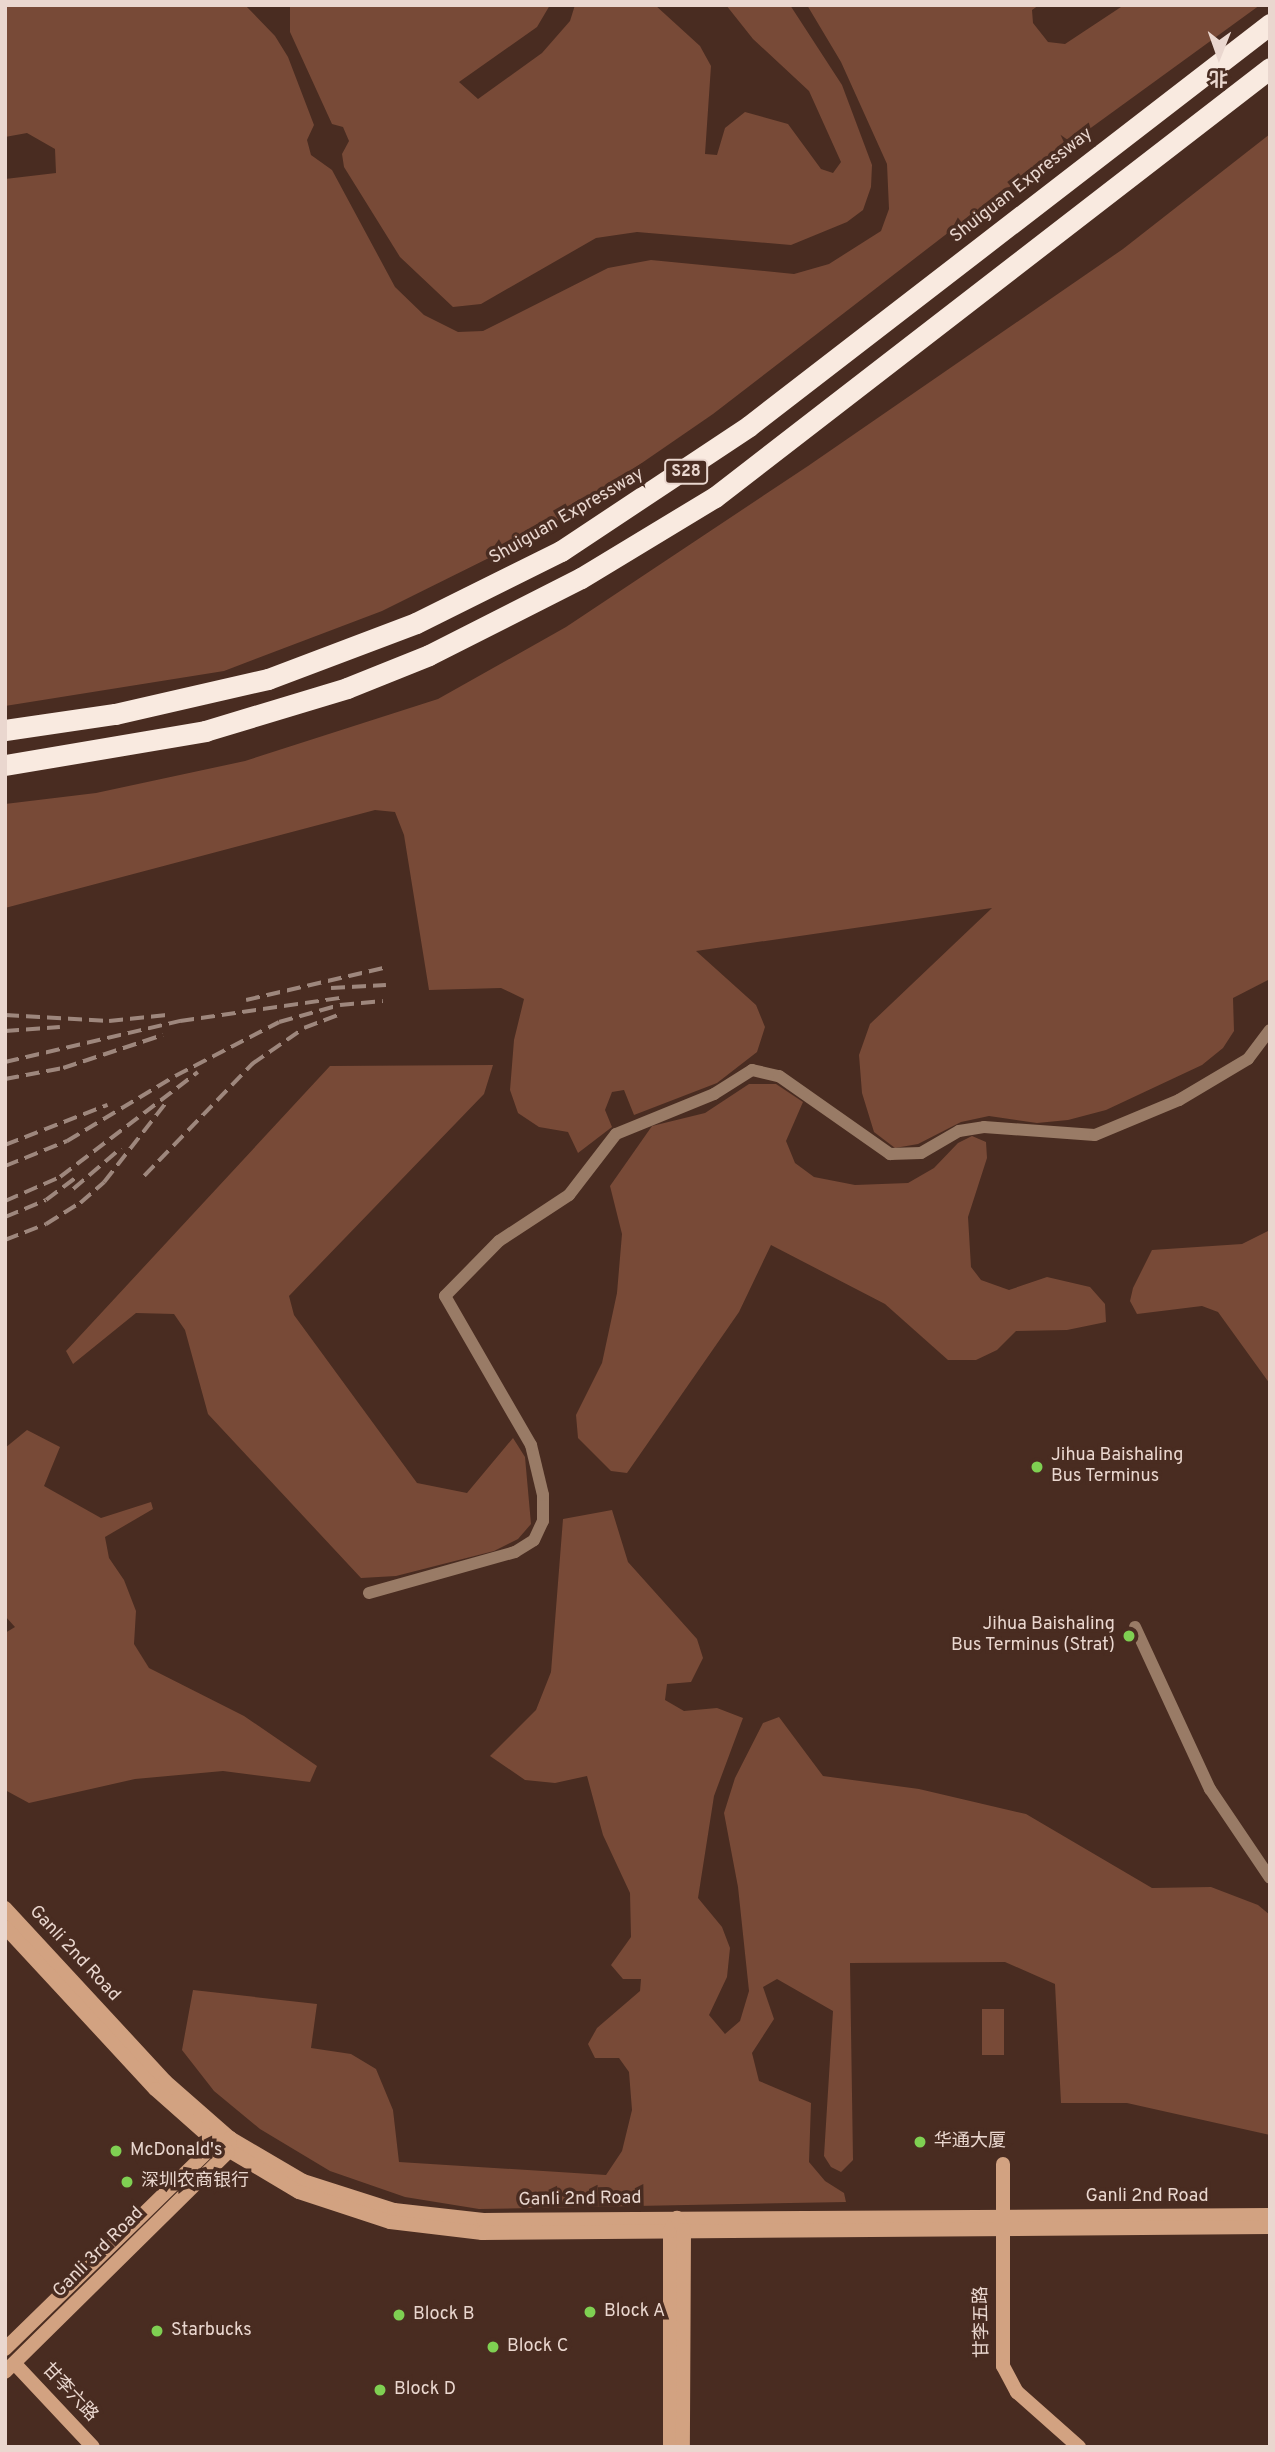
<!DOCTYPE html>
<meta charset="utf-8">
<style>
body{margin:0}
#map{position:relative;width:1275px;height:2452px;overflow:hidden;background:#492c21;font-family:Overpass,"Noto Sans SC",sans-serif}
div>[style]{position:absolute}
.green>*{inset:0;background:#784a37;transform-origin:0 0}
.street>*{height:12px;margin:-6px;padding:0 6px;transform-origin:6px;border-radius:6px;background:#997b66}
.secondary>*{height:14px;margin:-7px;padding:0 7px;transform-origin:7px;border-radius:7px;background:#d2a281}
.highway>*{height:21px;margin:-10.5px;padding:0 10.5px;transform-origin:10.5px;border-radius:10.5px;background:#f9eae0}
.rail>*{height:3.5px;margin-top:-1.75px;transform-origin:0;background:repeating-linear-gradient(90deg,#9e877d 0 14px,transparent 0 21px)}
.dots>*{width:19px;height:19px;translate:-50% -50%;box-sizing:border-box;border:4px solid #492c21;border-radius:50%}
span{translate:-50% -50%;white-space:nowrap;text-align:center;line-height:1.15;-webkit-text-stroke:7px #492c21;paint-order:stroke}
.shield-label span{padding:2px 5px;background:#492c21;border:2px solid;border-radius:5px;-webkit-text-stroke-width:0}
.shield-label{font-size:16px;color:#ead7cf;font-weight:700}
.street-label{font-size:18px;color:#ead7cf}
.poi-label{font-size:18px;color:#ead7cf}
.left{translate:0 -50%;text-align:left}
.right{translate:-100% -50%;text-align:right}
.frame{position:absolute;inset:0;border:7px solid #ead7cf;pointer-events:none}
.north{position:absolute;left:1184px;top:21px;width:70px;height:70px;-webkit-text-stroke:5px #492c21;paint-order:stroke;rotate:181deg;font-size:19px;font-weight:700;line-height:28px;text-align:center;color:#ead7cf}
.north::after{content:'';display:block;margin:auto;width:24px;height:32px;background:#ead7cf;clip-path:polygon(50% 0,100% 100%,50% 72%,0 100%)}
</style>
<div id="map">
<div class="green">
<i style="clip-path:polygon(5px 5px,245px 5px,275px 36px,288px 57px,314px 125px,307px 140px,311px 155px,332px 170px,395px 287px,424px 315px,458px 332px,483px 331px,608px 268px,651px 260px,794px 274px,829px 264px,881px 231px,889px 209px,887px 164px,841px 62px,807px 5px,1039px 5px,1032px 10px,1033px 23px,1048px 42px,1065px 44px,1124px 5px,1260px 5px,975px 212px,713px 414px,543px 531px,382px 611px,224px 671px,5px 706px,5px 179px,56px 173px,55px 149px,27px 133px,5px 137px)"></i>
<i style="clip-path:polygon(290px 5px,550px 5px,537px 27px,459px 82px,478px 99px,542px 53px,570px 21px,575px 5px,655px 5px,700px 46px,711px 66px,705px 154px,717px 155px,725px 128px,745px 112px,788px 124px,821px 169px,833px 173px,841px 162px,809px 91px,753px 39px,726px 5px,790px 5px,842px 85px,872px 165px,871px 187px,863px 210px,847px 222px,791px 245px,637px 232px,596px 238px,481px 304px,453px 307px,400px 257px,344px 167px,342px 154px,349px 141px,343px 127px,332px 124px,290px 32px)"></i>
<i style="clip-path:polygon(1270px 134px,1270px 979px,1233px 998px,1234px 1031px,1223px 1048px,1202px 1065px,1106px 1110px,1068px 1120px,1037px 1123px,989px 1116px,961px 1122px,918px 1144px,895px 1148px,874px 1132px,862px 1093px,859px 1055px,870px 1024px,992px 908px,696px 951px,756px 1005px,765px 1027px,757px 1052px,717px 1083px,634px 1115px,624px 1090px,612px 1092px,605px 1110px,612px 1127px,578px 1153px,568px 1132px,539px 1127px,518px 1113px,510px 1090px,514px 1040px,524px 999px,501px 988px,429px 990px,404px 835px,395px 812px,375px 810px,5px 908px,5px 804px,96px 793px,245px 761px,438px 699px,566px 627px,808px 466px,1123px 249px)"></i>
<i style="clip-path:polygon(493px 1065px,484px 1094px,289px 1296px,294px 1315px,417px 1483px,467px 1493px,513px 1438px,525px 1457px,531px 1524px,518px 1539px,494px 1551px,396px 1576px,361px 1578px,208px 1414px,185px 1330px,174px 1314px,136px 1313px,73px 1364px,66px 1351px,330px 1066px)"></i>
<i style="clip-path:polygon(749px 1084px,776px 1084px,803px 1102px,786px 1141px,795px 1163px,814px 1177px,855px 1185px,908px 1183px,934px 1168px,958px 1143px,972px 1136px,986px 1142px,987px 1158px,968px 1217px,971px 1267px,981px 1280px,1009px 1290px,1047px 1277px,1090px 1287px,1105px 1304px,1106px 1322px,1067px 1330px,1016px 1331px,997px 1350px,976px 1360px,948px 1360px,885px 1304px,771px 1245px,739px 1312px,627px 1473px,611px 1471px,578px 1438px,576px 1415px,602px 1363px,617px 1293px,622px 1234px,610px 1186px,652px 1126px,705px 1113px)"></i>
<i style="clip-path:polygon(1270px 1230px,1270px 1384px,1218px 1312px,1202px 1306px,1137px 1314px,1130px 1301px,1133px 1288px,1152px 1250px,1242px 1244px)"></i>
<i style="clip-path:polygon(27px 1430px,60px 1447px,44px 1486px,101px 1518px,151px 1502px,153px 1509px,105px 1537px,109px 1558px,124px 1580px,136px 1611px,134px 1644px,149px 1668px,244px 1716px,317px 1766px,310px 1782px,223px 1771px,135px 1779px,29px 1803px,5px 1790px,5px 1633px,15px 1627px,5px 1616px,5px 1448px)"></i>
<i style="clip-path:polygon(612px 1510px,628px 1562px,697px 1639px,703px 1658px,691px 1682px,667px 1684px,665px 1700px,684px 1711px,717px 1708px,743px 1718px,714px 1796px,698px 1898px,722px 1927px,730px 1948px,727px 1977px,709px 2015px,725px 2034px,740px 2021px,749px 1991px,738px 1887px,724px 1813px,735px 1778px,763px 1723px,779px 1717px,823px 1776px,919px 1789px,1026px 1814px,1152px 1888px,1211px 1887px,1258px 1905px,1270px 1915px,1270px 2135px,1127px 2103px,1061px 2103px,1055px 1984px,1005px 1962px,850px 1963px,853px 2160px,841px 2172px,831px 2167px,824px 2156px,833px 2011px,777px 1979px,763px 1987px,774px 2019px,752px 2053px,759px 2081px,811px 2103px,809px 2162px,825px 2181px,844px 2193px,846px 2202px,479px 2209px,405px 2197px,330px 2171px,260px 2129px,214px 2091px,182px 2050px,193px 1990px,317px 2004px,311px 2048px,351px 2054px,376px 2069px,393px 2110px,399px 2162px,606px 2175px,622px 2151px,632px 2110px,629px 2072px,619px 2058px,595px 2058px,588px 2044px,597px 2028px,640px 1991px,641px 1979px,623px 1979px,611px 1965px,631px 1937px,630px 1893px,603px 1835px,587px 1776px,555px 1783px,525px 1780px,490px 1756px,536px 1710px,551px 1672px,563px 1519px)"></i>
<i style="left:982px;top:2009px;width:22px;height:46px"></i>
</div>
<div class="street">
<i style="left:369px;top:1593px;width:152px;rotate:-15.7deg"></i>
<i style="left:515px;top:1552px;width:22px;rotate:-32deg"></i>
<i style="left:534px;top:1540px;width:21px;rotate:-65deg"></i>
<i style="left:543px;top:1521px;width:26px;rotate:-90deg"></i>
<i style="left:543px;top:1495px;width:51px;rotate:-103.5deg"></i>
<i style="left:531px;top:1445px;width:172px;rotate:-120deg"></i>
<i style="left:445px;top:1296px;width:77px;rotate:-45.5deg"></i>
<i style="left:499px;top:1241px;width:84px;rotate:-33.3deg"></i>
<i style="left:569px;top:1195px;width:77px;rotate:-52.4deg"></i>
<i style="left:616px;top:1134px;width:106px;rotate:-22.2deg"></i>
<i style="left:714px;top:1094px;width:45px;rotate:-32.3deg"></i>
<i style="left:752px;top:1070px;width:28px;rotate:13deg"></i>
<i style="left:779px;top:1076px;width:136px;rotate:35.1deg"></i>
<i style="left:890px;top:1154px;width:31px;rotate:-2deg"></i>
<i style="left:921px;top:1153px;width:44px;rotate:-30.1deg"></i>
<i style="left:959px;top:1131px;width:25px;rotate:-9deg"></i>
<i style="left:984px;top:1127px;width:111px;rotate:4.1deg"></i>
<i style="left:1095px;top:1135px;width:91px;rotate:-22.6deg"></i>
<i style="left:1179px;top:1100px;width:80px;rotate:-30.7deg"></i>
<i style="left:1248px;top:1059px;width:36px;rotate:-53deg"></i>
<i style="left:1135px;top:1627px;width:179px;rotate:65.2deg"></i>
<i style="left:1210px;top:1789px;width:107px;rotate:56deg"></i>
</div>
<div class="secondary">
<i style="left:5px;top:1908px;width:236px;rotate:47.2deg"></i>
<i style="left:165px;top:2081px;width:86px;rotate:41.2deg"></i>
<i style="left:230px;top:2138px;width:85px;rotate:30.5deg"></i>
<i style="left:303px;top:2181px;width:96px;rotate:17.7deg"></i>
<i style="left:394px;top:2210px;width:90px;rotate:6.4deg"></i>
<i style="left:483px;top:2220px;width:787px;rotate:-0.36deg"></i>
<i style="left:5px;top:1927px;width:221px;rotate:47.2deg"></i>
<i style="left:155px;top:2089px;width:81px;rotate:41.5deg"></i>
<i style="left:216px;top:2143px;width:96px;rotate:30.6deg"></i>
<i style="left:299px;top:2192px;width:96px;rotate:18.2deg"></i>
<i style="left:390px;top:2222px;width:93px;rotate:6.8deg"></i>
<i style="left:482px;top:2233px;width:788px;rotate:-0.44deg"></i>
<i style="left:1003px;top:2164px;width:202px;rotate:90deg"></i>
<i style="left:1003px;top:2366px;width:30px;rotate:62deg"></i>
<i style="left:1017px;top:2392px;width:83px;rotate:41.6deg"></i>
<i style="left:5px;top:2349px;width:295px;rotate:-44.3deg"></i>
<i style="left:216px;top:2143px;width:15px;rotate:-20deg"></i>
<i style="left:230px;top:2138px;width:14px;rotate:98deg"></i>
<i style="left:228px;top:2152px;width:313px;rotate:135.4deg"></i>
<i style="left:16px;top:2365px;width:112px;rotate:46.8deg"></i>
<i style="left:670px;top:2447px;width:216px;rotate:-90deg"></i>
<i style="left:670px;top:2231px;width:15px;rotate:-62deg"></i>
<i style="left:677px;top:2218px;width:14px;rotate:60deg"></i>
<i style="left:684px;top:2230px;width:217px;rotate:90.3deg"></i>
</div>
<div class="highway">
<i style="left:5px;top:730px;width:111px;rotate:-8.3deg"></i>
<i style="left:115px;top:714px;width:157px;rotate:-12.9deg"></i>
<i style="left:268px;top:679px;width:158px;rotate:-20.7deg"></i>
<i style="left:416px;top:623px;width:162px;rotate:-26.4deg"></i>
<i style="left:561px;top:551px;width:226px;rotate:-33.6deg"></i>
<i style="left:749px;top:426px;width:658px;rotate:-37.65deg"></i>
<i style="left:5px;top:765px;width:203px;rotate:-9.6deg"></i>
<i style="left:205px;top:731px;width:148px;rotate:-16.8deg"></i>
<i style="left:347px;top:688px;width:88px;rotate:-21.9deg"></i>
<i style="left:429px;top:655px;width:170px;rotate:-26.9deg"></i>
<i style="left:581px;top:578px;width:157px;rotate:-31.2deg"></i>
<i style="left:715px;top:497px;width:701px;rotate:-37.7deg"></i>
</div>
<div class="rail">
<i style="left:331px;top:988px;width:55px;rotate:-3.1deg"></i>
<i style="left:246px;top:1000px;width:141px;rotate:-13.1deg"></i>
<i style="left:5px;top:1015px;width:104px;rotate:3.3deg"></i>
<i style="left:109px;top:1021px;width:58px;rotate:-5.9deg"></i>
<i style="left:5px;top:1031px;width:55px;rotate:-4.2deg"></i>
<i style="left:5px;top:1062px;width:180px;rotate:-13.2deg"></i>
<i style="left:180px;top:1021px;width:162px;rotate:-8.2deg"></i>
<i style="left:5px;top:1079px;width:59px;rotate:-10.7deg"></i>
<i style="left:63px;top:1068px;width:105px;rotate:-18.3deg"></i>
<i style="left:5px;top:1145px;width:110px;rotate:-21.4deg"></i>
<i style="left:5px;top:1166px;width:67px;rotate:-22deg"></i>
<i style="left:67px;top:1141px;width:126px;rotate:-31deg"></i>
<i style="left:175px;top:1076px;width:117px;rotate:-27.4deg"></i>
<i style="left:279px;top:1022px;width:63px;rotate:-15.6deg"></i>
<i style="left:340px;top:1005px;width:43px;rotate:-5.3deg"></i>
<i style="left:144px;top:1176px;width:156px;rotate:-46deg"></i>
<i style="left:252px;top:1064px;width:63px;rotate:-34.7deg"></i>
<i style="left:304px;top:1028px;width:36px;rotate:-21deg"></i>
<i style="left:73px;top:1189px;width:63px;rotate:-40.5deg"></i>
<i style="left:5px;top:1201px;width:60px;rotate:-23.6deg"></i>
<i style="left:60px;top:1177px;width:173px;rotate:-37.3deg"></i>
<i style="left:5px;top:1217px;width:44px;rotate:-22.5deg"></i>
<i style="left:46px;top:1200px;width:40px;rotate:-37deg"></i>
<i style="left:5px;top:1240px;width:44px;rotate:-21.3deg"></i>
<i style="left:46px;top:1224px;width:40px;rotate:-32deg"></i>
<i style="left:80px;top:1203px;width:32px;rotate:-41deg"></i>
<i style="left:104px;top:1182px;width:99px;rotate:-52deg"></i>
</div>
<div class="dots">
<i style="left:1037px;top:1467px;background:#7fd052"></i>
<i style="left:1129px;top:1636px;background:#7fd052"></i>
<i style="left:920px;top:2142px;background:#7fd052"></i>
<i style="left:116px;top:2151px;background:#7fd052"></i>
<i style="left:127px;top:2182px;background:#7fd052"></i>
<i style="left:590px;top:2312px;background:#7fd052"></i>
<i style="left:399px;top:2315px;background:#7fd052"></i>
<i style="left:157px;top:2331px;background:#7fd052"></i>
<i style="left:493px;top:2347px;background:#7fd052"></i>
<i style="left:380px;top:2390px;background:#7fd052"></i>
</div>
<div class="shield-label">
<span style="left:686px;top:472px">S28</span>
</div>
<div class="street-label">
<span style="left:1022px;top:186px;rotate:-38deg">Shuiguan Expressway</span>
<span style="left:567px;top:517px;rotate:-30deg">Shuiguan Expressway</span>
<span style="left:74px;top:1954px;rotate:47deg">Ganli 2nd Road</span>
<span style="left:1147px;top:2197px">Ganli 2nd Road</span>
<span style="left:580px;top:2200px;rotate:-1deg">Ganli 2nd Road</span>
<span style="left:99px;top:2253px;rotate:-45deg">Ganli 3rd Road</span>
<span style="left:983px;top:2322px;rotate:-91deg">甘李五路</span>
<span style="left:69px;top:2393px;rotate:47deg">甘李六路</span>
</div>
<div class="poi-label">
<span class="left" style="left:1051px;top:1467px">Jihua Baishaling<br>Bus Terminus</span>
<span class="right" style="left:1115px;top:1636px">Jihua Baishaling<br>Bus Terminus (Strat)</span>
<span class="left" style="left:934px;top:2142px">华通大厦</span>
<span class="left" style="left:130px;top:2151px">McDonald's</span>
<span class="left" style="left:141px;top:2182px">深圳农商银行</span>
<span class="left" style="left:604px;top:2312px">Block A</span>
<span class="left" style="left:413px;top:2315px">Block B</span>
<span class="left" style="left:171px;top:2331px">Starbucks</span>
<span class="left" style="left:507px;top:2347px">Block C</span>
<span class="left" style="left:394px;top:2390px">Block D</span>
</div>
<div class="frame"></div>
<div class="north">北</div>
</div>
